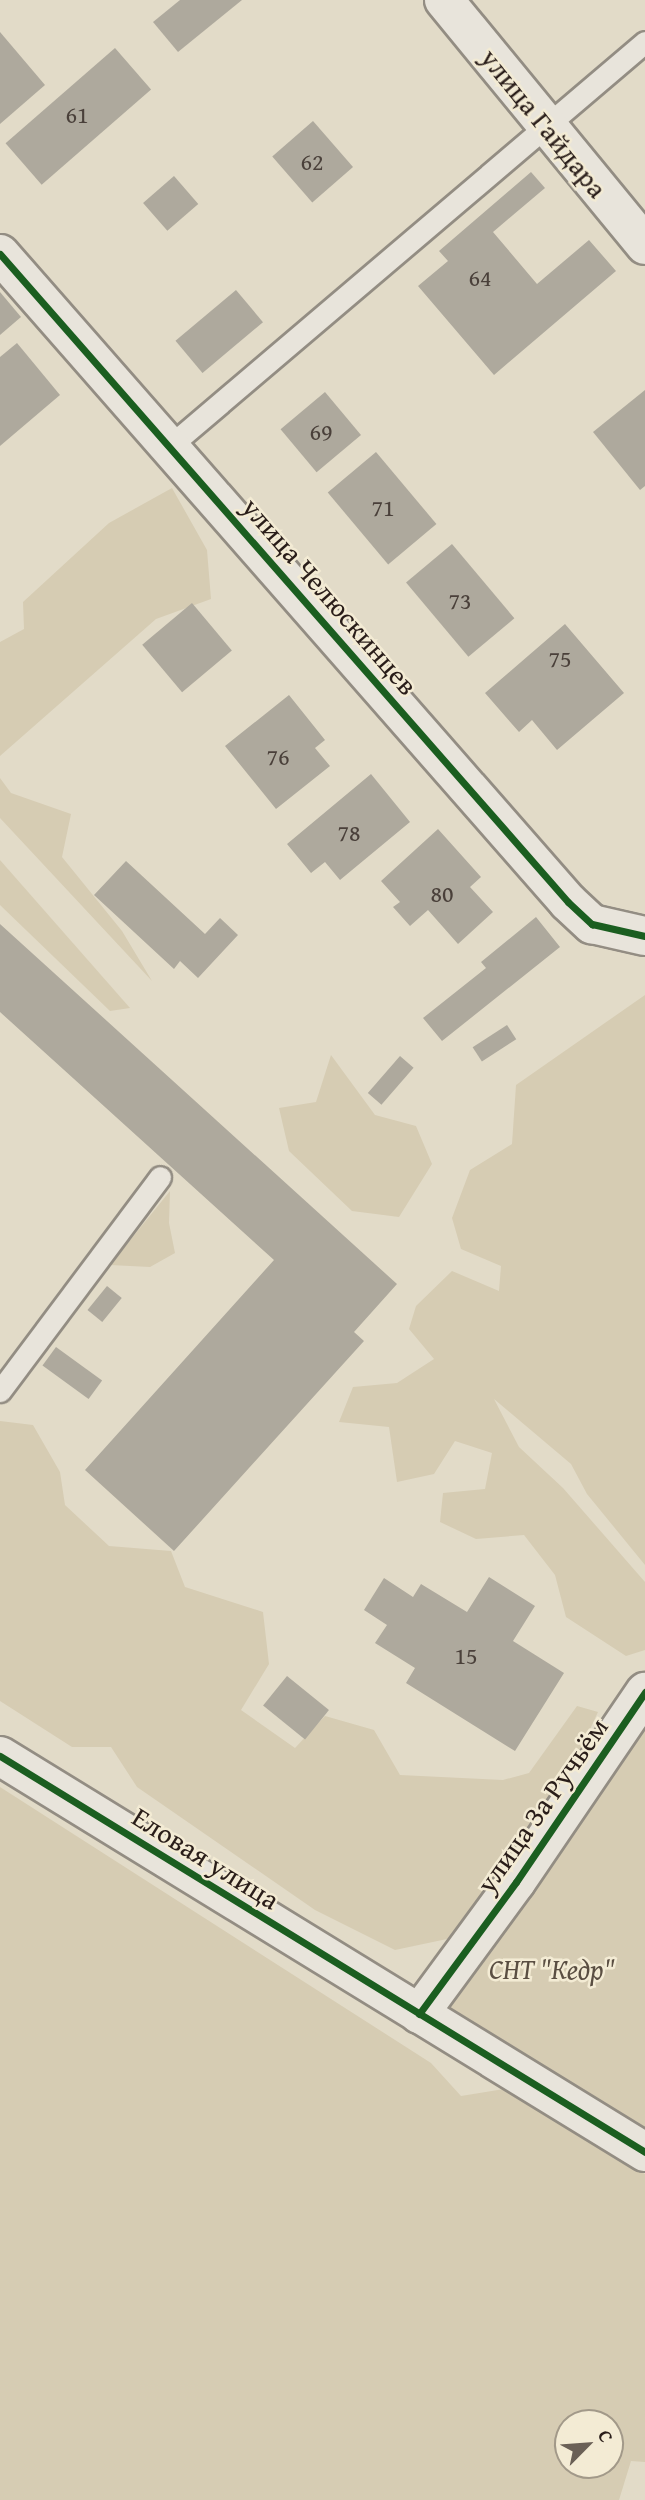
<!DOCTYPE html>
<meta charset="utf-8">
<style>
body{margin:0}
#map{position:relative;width:645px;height:2500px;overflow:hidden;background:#e2dbc8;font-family:"Gentium Book Plus",serif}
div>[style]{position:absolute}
.green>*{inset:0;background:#d6ccb3}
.building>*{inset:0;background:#aea99d;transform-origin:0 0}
.roads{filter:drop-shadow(2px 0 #938d83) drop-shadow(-2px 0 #938d83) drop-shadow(0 2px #938d83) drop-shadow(0 -2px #938d83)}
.service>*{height:21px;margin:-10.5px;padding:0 10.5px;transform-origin:10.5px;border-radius:10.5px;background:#e8e4db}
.minor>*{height:38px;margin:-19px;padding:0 19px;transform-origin:19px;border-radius:19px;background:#e8e4db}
.cycleway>*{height:7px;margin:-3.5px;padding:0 3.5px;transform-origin:3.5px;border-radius:3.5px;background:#1b5e20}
span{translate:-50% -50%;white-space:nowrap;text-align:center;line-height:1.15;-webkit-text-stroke:5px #f3ebd4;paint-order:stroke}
.number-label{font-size:24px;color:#4a403a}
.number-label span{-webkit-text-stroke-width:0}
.street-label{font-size:28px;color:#291d19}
.park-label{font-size:28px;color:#5a4e42;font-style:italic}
.north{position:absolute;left:554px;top:2409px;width:70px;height:70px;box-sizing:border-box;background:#f3ebd4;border:2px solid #a29989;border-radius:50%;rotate:65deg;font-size:19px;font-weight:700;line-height:28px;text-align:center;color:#291d19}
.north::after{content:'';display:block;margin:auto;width:24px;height:32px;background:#6a6056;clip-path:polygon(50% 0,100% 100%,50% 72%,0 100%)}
</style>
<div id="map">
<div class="green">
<i style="clip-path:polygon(172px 488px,207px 550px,211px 599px,156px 619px,0 756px,0 642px,24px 629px,23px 602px,109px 523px)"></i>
<i style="clip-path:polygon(0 778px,11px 793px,71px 814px,62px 857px,122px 931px,152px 981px,0 818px)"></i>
<i style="clip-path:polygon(0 860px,130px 1008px,110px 1011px,0 905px)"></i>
<i style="clip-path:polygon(645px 995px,645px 1565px,587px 1494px,571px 1464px,494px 1399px,519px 1447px,563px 1488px,645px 1582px,645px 1650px,626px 1656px,566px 1617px,555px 1575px,524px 1535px,476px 1539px,440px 1522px,443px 1493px,485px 1489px,492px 1453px,455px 1441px,434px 1474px,397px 1482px,389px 1427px,339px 1422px,353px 1387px,397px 1383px,434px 1359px,409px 1329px,416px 1306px,452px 1271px,499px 1291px,501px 1266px,461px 1249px,452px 1218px,470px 1170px,512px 1144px,516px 1085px)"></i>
<i style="clip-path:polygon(331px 1055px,375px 1115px,416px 1126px,432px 1164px,399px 1217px,352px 1211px,289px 1151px,279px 1108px,316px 1102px)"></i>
<i style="clip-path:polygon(170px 1191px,169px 1223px,175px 1253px,150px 1267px,110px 1265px)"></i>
<i style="clip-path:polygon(0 1421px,33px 1425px,60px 1472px,65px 1505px,109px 1546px,171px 1551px,185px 1587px,263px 1612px,269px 1664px,241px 1710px,295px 1748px,325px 1716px,374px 1730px,400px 1775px,503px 1780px,529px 1773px,577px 1706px,598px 1712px,560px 1794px,645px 1670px,645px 2138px,421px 1995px,479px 1909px,447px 1939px,395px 1950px,315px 1910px,137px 1787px,111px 1747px,72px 1747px,0 1701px)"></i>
<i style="clip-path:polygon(evenodd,0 1787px,431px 2063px,461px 2096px,504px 2089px,645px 2174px,645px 2462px,631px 2461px,619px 2500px,0 2500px,0 1787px,568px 2423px,610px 2423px,610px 2465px,568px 2465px,568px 2423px)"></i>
</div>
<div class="building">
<i style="clip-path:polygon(180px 0,242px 0,178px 52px,153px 22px)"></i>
<i style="clip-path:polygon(0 32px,45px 85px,0 124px)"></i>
<i style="left:115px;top:48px;width:55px;height:145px;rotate:49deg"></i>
<i style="left:313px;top:121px;width:61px;height:54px;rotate:49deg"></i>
<i style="clip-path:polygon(531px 172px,545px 188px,493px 232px,537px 284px,589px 240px,616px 271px,494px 375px,418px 286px,448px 261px,439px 251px)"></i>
<i style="left:174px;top:176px;width:37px;height:41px;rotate:49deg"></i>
<i style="left:236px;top:290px;width:42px;height:79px;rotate:50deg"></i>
<i style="clip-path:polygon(0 292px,21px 317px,0 335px)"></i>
<i style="clip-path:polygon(17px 343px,60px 395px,0 446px,0 357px)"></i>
<i style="clip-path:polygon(645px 390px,645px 486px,640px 490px,593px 432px)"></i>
<i style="left:325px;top:392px;width:56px;height:58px;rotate:50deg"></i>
<i style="left:376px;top:452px;width:94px;height:63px;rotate:50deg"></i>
<i style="left:452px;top:544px;width:97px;height:60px;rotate:50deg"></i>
<i style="left:192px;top:603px;width:62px;height:65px;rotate:50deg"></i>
<i style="clip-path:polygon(565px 624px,624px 693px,557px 750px,532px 720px,519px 732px,485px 693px)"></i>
<i style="clip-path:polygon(289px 695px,325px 740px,315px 748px,330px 766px,276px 809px,225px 746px)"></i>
<i style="clip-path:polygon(371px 774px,410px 822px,340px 880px,325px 862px,311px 873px,287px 844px)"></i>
<i style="clip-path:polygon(438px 829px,481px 877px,470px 887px,493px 912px,458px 944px,428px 910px,410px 926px,393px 907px,400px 902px,381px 881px)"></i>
<i style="clip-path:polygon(126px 861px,205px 934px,220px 918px,238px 935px,198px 978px,180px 961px,174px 969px,94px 895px)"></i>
<i style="clip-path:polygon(536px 917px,560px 947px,442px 1041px,423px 1018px,486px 968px,481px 962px)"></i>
<i style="clip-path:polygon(0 924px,397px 1284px,354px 1332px,364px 1341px,174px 1551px,85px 1470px,274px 1260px,0 1012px)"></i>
<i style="left:507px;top:1025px;width:17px;height:41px;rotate:57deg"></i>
<i style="left:400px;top:1056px;width:18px;height:49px;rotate:41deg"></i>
<i style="left:107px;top:1286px;width:19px;height:31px;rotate:39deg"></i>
<i style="left:56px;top:1347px;width:57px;height:23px;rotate:36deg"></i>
<i style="clip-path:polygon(489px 1577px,535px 1606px,513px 1641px,564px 1673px,515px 1751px,406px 1683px,415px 1668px,375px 1643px,387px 1625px,364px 1610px,384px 1578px,413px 1597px,421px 1584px,467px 1612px)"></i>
<i style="left:287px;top:1676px;width:54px;height:38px;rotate:39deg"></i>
</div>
<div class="roads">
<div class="service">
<i style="left:171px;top:445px;width:622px;rotate:-40.37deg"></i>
<i style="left:0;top:1391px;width:267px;rotate:-53.2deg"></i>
</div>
<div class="minor">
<i style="left:444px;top:0;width:317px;rotate:50.6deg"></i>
<i style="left:0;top:254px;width:862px;rotate:48.76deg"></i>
<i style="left:568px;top:902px;width:33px;rotate:43deg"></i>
<i style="left:592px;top:924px;width:54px;rotate:12.8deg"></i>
<i style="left:0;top:1756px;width:757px;rotate:31.55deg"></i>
<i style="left:419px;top:2014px;width:164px;rotate:-53.7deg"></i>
<i style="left:516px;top:1882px;width:230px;rotate:-55.8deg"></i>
</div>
</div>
<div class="cycleway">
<i style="left:0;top:254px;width:862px;rotate:48.76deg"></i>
<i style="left:568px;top:902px;width:33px;rotate:43deg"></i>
<i style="left:592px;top:924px;width:54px;rotate:12.8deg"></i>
<i style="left:0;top:1756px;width:757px;rotate:31.55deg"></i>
<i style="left:419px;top:2014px;width:164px;rotate:-53.7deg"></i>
<i style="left:516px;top:1882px;width:230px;rotate:-55.8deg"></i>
</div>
<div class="number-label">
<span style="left:77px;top:115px">61</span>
<span style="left:312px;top:162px">62</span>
<span style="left:480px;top:278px">64</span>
<span style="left:321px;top:432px">69</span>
<span style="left:383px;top:508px">71</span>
<span style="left:460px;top:601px">73</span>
<span style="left:560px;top:659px">75</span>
<span style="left:278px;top:757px">76</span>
<span style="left:349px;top:833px">78</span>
<span style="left:442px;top:894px">80</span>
<span style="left:466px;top:1656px">15</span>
</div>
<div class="street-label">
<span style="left:544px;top:123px;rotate:51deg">улица Гайдара</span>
<span style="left:330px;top:596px;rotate:49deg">улица Челюскинцев</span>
<span style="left:542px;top:1805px;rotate:-55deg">улица За Ручьём</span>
<span style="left:206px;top:1858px;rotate:32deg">Еловая улица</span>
</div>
<div class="park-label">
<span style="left:552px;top:1969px">СНТ "Кедр"</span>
</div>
<div class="north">С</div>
</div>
